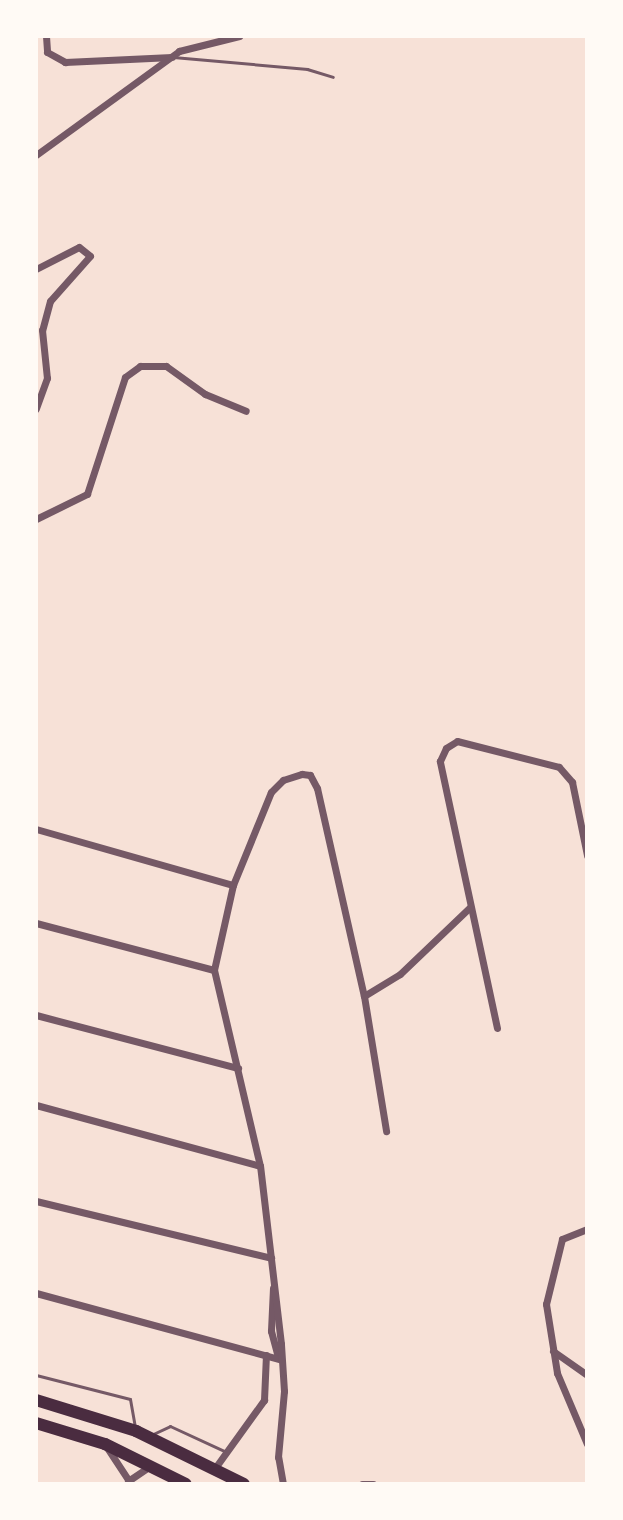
<!DOCTYPE html>
<style>
body{margin:0}
#map{position:relative;width:623px;height:1520px;overflow:hidden;background:#f7e1d7;font-family:"IBM Plex Sans",sans-serif}
div>[style]{position:absolute}
.service>*{height:3px;margin:-1.5px;padding:0 1.5px;transform-origin:1.5px;border-radius:1.5px;background:#755966}
.minor>*{height:7px;margin:-3.5px;padding:0 3.5px;transform-origin:3.5px;border-radius:3.5px;background:#755966}
.trunk>*{height:12px;margin:-6px;padding:0 6px;transform-origin:6px;border-radius:6px;background:#4a2c40}
span{translate:-50% -50%;white-space:nowrap;text-align:center;line-height:1.15;-webkit-text-stroke:6px #fffaf5;paint-order:stroke}
.frame{position:absolute;inset:0;border:38px solid #fffaf5;pointer-events:none}
</style>
<div id="map">
<div class="service">
<i style="left:173px;top:57px;width:135px;rotate:5.1deg"></i>
<i style="left:307px;top:69px;width:27px;rotate:17deg"></i>
<i style="left:36px;top:1375px;width:97px;rotate:14.3deg"></i>
<i style="left:130px;top:1399px;width:28px;rotate:80deg"></i>
<i style="left:151px;top:1435px;width:21px;rotate:-25deg"></i>
<i style="left:170px;top:1426px;width:60px;rotate:24.8deg"></i>
</div>
<div class="minor">
<i style="left:46px;top:36px;width:16px;rotate:86deg"></i>
<i style="left:47px;top:52px;width:21px;rotate:29deg"></i>
<i style="left:65px;top:62px;width:107px;rotate:-2.7deg"></i>
<i style="left:36px;top:155px;width:177px;rotate:-36deg"></i>
<i style="left:179px;top:51px;width:62px;rotate:-14deg"></i>
<i style="left:36px;top:269px;width:48px;rotate:-27.1deg"></i>
<i style="left:79px;top:247px;width:14px;rotate:39deg"></i>
<i style="left:90px;top:256px;width:60px;rotate:131.6deg"></i>
<i style="left:50px;top:301px;width:30px;rotate:105deg"></i>
<i style="left:42px;top:330px;width:48px;rotate:84.1deg"></i>
<i style="left:47px;top:378px;width:33px;rotate:110deg"></i>
<i style="left:36px;top:519px;width:57px;rotate:-26.1deg"></i>
<i style="left:87px;top:494px;width:123px;rotate:-72deg"></i>
<i style="left:125px;top:377px;width:19px;rotate:-36deg"></i>
<i style="left:140px;top:366px;width:26px"></i>
<i style="left:166px;top:366px;width:48px;rotate:35.7deg"></i>
<i style="left:205px;top:394px;width:44px;rotate:22.5deg"></i>
<i style="left:36px;top:829px;width:205px;rotate:15.9deg"></i>
<i style="left:36px;top:923px;width:184px;rotate:14.8deg"></i>
<i style="left:364px;top:996px;width:137px;rotate:80.7deg"></i>
<i style="left:36px;top:1015px;width:209px;rotate:14.7deg"></i>
<i style="left:497px;top:1028px;width:273px;rotate:-102.1deg"></i>
<i style="left:440px;top:761px;width:14px;rotate:-65deg"></i>
<i style="left:446px;top:748px;width:13px;rotate:-32deg"></i>
<i style="left:457px;top:741px;width:105px;rotate:14.3deg"></i>
<i style="left:559px;top:767px;width:20px;rotate:49deg"></i>
<i style="left:572px;top:782px;width:75px;rotate:78.4deg"></i>
<i style="left:36px;top:1105px;width:232px;rotate:15.2deg"></i>
<i style="left:36px;top:1201px;width:242px;rotate:13.6deg"></i>
<i style="left:587px;top:1229px;width:27px;rotate:158deg"></i>
<i style="left:562px;top:1239px;width:67px;rotate:103.8deg"></i>
<i style="left:546px;top:1304px;width:70px;rotate:80.9deg"></i>
<i style="left:557px;top:1373px;width:77px;rotate:67.1deg"></i>
<i style="left:273px;top:1288px;width:43px;rotate:92.7deg"></i>
<i style="left:271px;top:1331px;width:27px;rotate:75deg"></i>
<i style="left:36px;top:1293px;width:252px;rotate:15.2deg"></i>
<i style="left:553px;top:1351px;width:42px;rotate:35.2deg"></i>
<i style="left:106px;top:1446px;width:45px;rotate:56.7deg"></i>
<i style="left:215px;top:1468px;width:84px;rotate:-54.2deg"></i>
<i style="left:264px;top:1400px;width:45px;rotate:-87.5deg"></i>
<i style="left:128px;top:1481px;width:27px;rotate:-34deg"></i>
<i style="left:283px;top:1484px;width:27px;rotate:-100deg"></i>
<i style="left:278px;top:1457px;width:66px;rotate:-84.8deg"></i>
<i style="left:284px;top:1391px;width:47px;rotate:-93.7deg"></i>
<i style="left:281px;top:1344px;width:179px;rotate:-96.7deg"></i>
<i style="left:260px;top:1166px;width:201px;rotate:-103.2deg"></i>
<i style="left:214px;top:970px;width:87px;rotate:-77.4deg"></i>
<i style="left:233px;top:885px;width:100px;rotate:-67.8deg"></i>
<i style="left:271px;top:792px;width:17px;rotate:-45deg"></i>
<i style="left:283px;top:780px;width:20px;rotate:-18deg"></i>
<i style="left:302px;top:774px;width:8px;rotate:7deg"></i>
<i style="left:310px;top:775px;width:15px;rotate:62deg"></i>
<i style="left:317px;top:788px;width:213px;rotate:77.3deg"></i>
<i style="left:364px;top:996px;width:42px;rotate:-31.4deg"></i>
<i style="left:400px;top:974px;width:97px;rotate:-43.7deg"></i>
<i style="left:362px;top:1484px;width:11px"></i>
</div>
<div class="trunk">
<i style="left:36px;top:1400px;width:105px;rotate:17.2deg"></i>
<i style="left:136px;top:1431px;width:120px;rotate:26.1deg"></i>
<i style="left:36px;top:1423px;width:72px;rotate:16.9deg"></i>
<i style="left:105px;top:1444px;width:90px;rotate:26.3deg"></i>
</div>
<div class="frame"></div>
</div>
